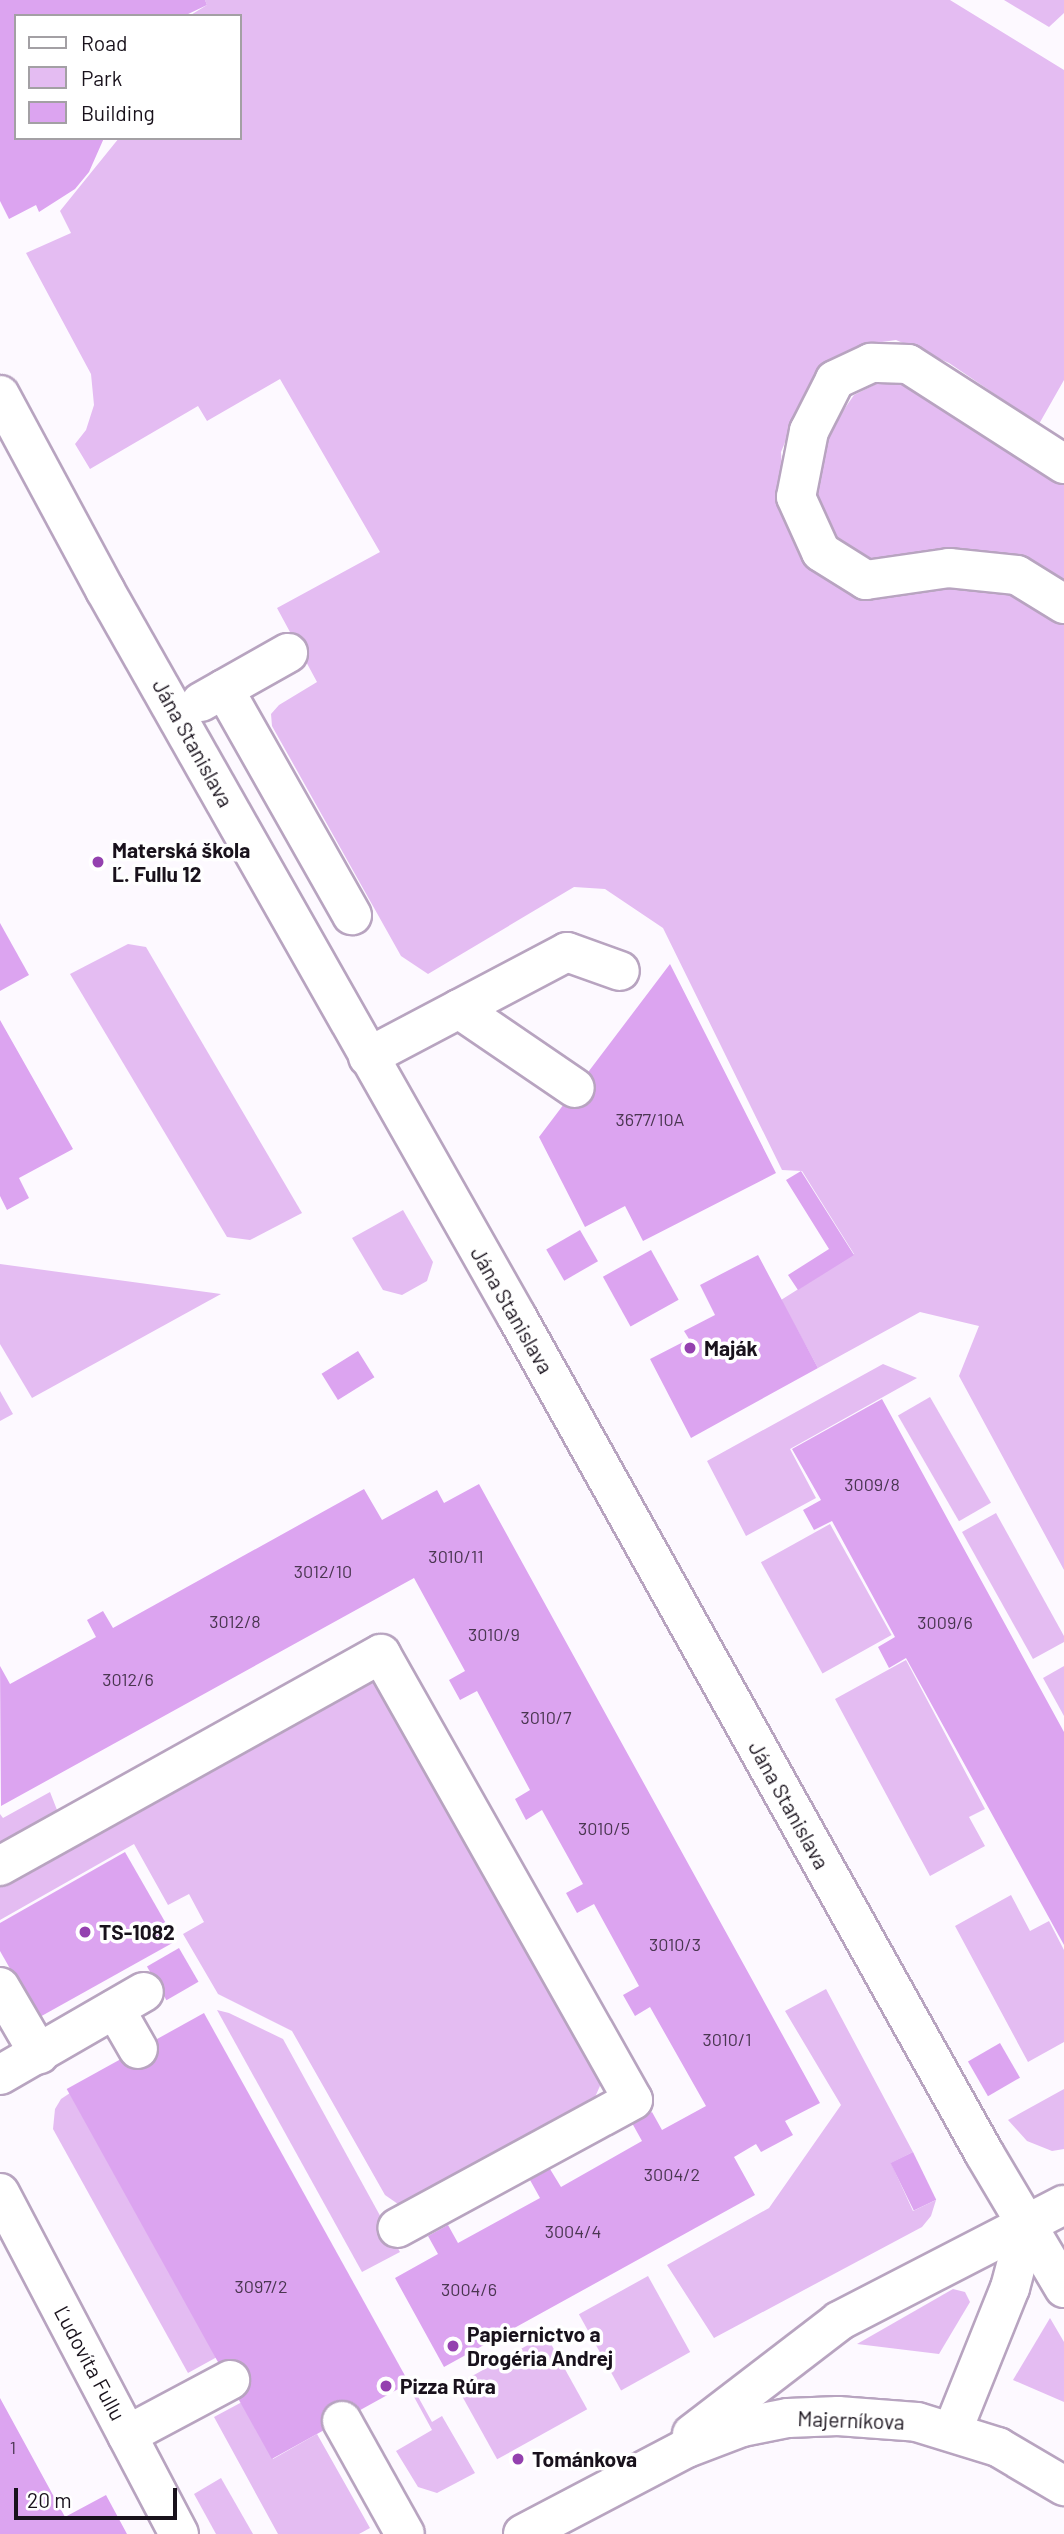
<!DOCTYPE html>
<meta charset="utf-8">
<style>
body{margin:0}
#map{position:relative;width:1064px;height:2534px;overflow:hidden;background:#fdf9ff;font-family:Barlow,sans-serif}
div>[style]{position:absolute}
.green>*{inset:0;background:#e4bcf2;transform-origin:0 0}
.building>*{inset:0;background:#dca4f0;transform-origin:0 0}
.roads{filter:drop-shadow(2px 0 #b8a4c0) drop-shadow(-2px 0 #b8a4c0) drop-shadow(0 2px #b8a4c0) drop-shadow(0 -2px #b8a4c0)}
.minor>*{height:38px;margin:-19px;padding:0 19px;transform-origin:19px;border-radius:19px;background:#fff}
.dots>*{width:19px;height:19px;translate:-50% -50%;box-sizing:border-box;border:4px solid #fff;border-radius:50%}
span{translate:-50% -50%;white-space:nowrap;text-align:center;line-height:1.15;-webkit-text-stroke:7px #fff;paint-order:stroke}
.number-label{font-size:18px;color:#4a3651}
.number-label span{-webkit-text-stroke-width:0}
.street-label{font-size:21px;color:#19121c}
.poi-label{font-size:21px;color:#19121c;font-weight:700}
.left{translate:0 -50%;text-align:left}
.legend{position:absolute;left:14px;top:14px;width:228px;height:126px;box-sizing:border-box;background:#fff;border:2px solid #a3a0a4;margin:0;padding:9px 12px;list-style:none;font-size:21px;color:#19121c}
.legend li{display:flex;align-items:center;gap:14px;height:35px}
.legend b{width:35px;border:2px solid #a3a0a4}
.scale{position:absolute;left:14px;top:2488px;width:163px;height:32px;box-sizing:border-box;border:4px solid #19121c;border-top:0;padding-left:9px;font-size:21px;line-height:24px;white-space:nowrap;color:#19121c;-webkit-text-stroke:5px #fff;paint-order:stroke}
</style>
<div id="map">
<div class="green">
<i style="clip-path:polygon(205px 0,950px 0,1064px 70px,1064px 380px,1039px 424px,949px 363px,896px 340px,861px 345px,831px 366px,803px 399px,781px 452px,785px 517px,810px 564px,1004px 587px,1064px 620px,1064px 1570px,959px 1376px,979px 1326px,920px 1312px,818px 1368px,781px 1300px,854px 1254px,802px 1171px,782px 1170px,663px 928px,605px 889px,574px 887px,428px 974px,401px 956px,272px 726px,271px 714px,279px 705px,317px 682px,277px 608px,380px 552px,280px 379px,207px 421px,198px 406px,90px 469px,75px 444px,86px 430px,94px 405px,91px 374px,26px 253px,71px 233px,60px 211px,119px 138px,240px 138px,240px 16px,189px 16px,207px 5px)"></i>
<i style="clip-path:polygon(1004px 0,1064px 0,1064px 13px,1049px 27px)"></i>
<i style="clip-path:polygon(882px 381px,909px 381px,1064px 483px,1064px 591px,876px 561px,833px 538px,816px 489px,827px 434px,854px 395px)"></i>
<i style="clip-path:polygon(128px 944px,146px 947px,302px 1213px,250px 1240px,227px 1237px,70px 974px)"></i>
<i style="clip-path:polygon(403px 1210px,433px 1262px,427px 1281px,402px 1295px,383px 1290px,352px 1238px)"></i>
<i style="clip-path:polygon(0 1264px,221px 1294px,32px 1398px,0 1344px)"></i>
<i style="clip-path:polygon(883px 1364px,917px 1378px,790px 1449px,816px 1498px,746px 1536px,707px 1461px)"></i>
<i style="clip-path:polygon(0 1391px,13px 1414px,0 1421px)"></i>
<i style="left:930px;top:1397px;width:122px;height:37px;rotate:60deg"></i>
<i style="clip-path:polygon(996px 1513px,1064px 1636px,1064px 1642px,1033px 1659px,962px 1532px)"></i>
<i style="left:830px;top:1524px;width:127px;height:79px;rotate:61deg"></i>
<i style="clip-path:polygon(906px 1660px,985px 1809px,969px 1817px,985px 1846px,930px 1876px,835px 1699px)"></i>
<i style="clip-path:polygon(1064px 1666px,1064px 1716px,1043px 1678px)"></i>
<i style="clip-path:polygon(374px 1669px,607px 2070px,588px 2113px,408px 2211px,385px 2195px,292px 2031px,218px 1994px,183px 1934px,204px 1922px,189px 1894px,168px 1905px,134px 1844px,0 1920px,0 1880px)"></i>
<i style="clip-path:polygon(50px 1792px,59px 1815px,0 1848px,0 1814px,3px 1818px)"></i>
<i style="clip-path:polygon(1011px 1895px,1030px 1931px,1049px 1921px,1064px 1950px,1064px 2042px,1028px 2062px,955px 1926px)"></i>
<i style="clip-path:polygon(826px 1989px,913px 2152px,891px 2163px,913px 2211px,936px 2200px,931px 2216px,922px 2227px,714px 2338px,667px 2265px,769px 2208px,841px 2105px,785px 2011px)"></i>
<i style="clip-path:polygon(217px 2010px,229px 2013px,283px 2039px,400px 2252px,362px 2272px)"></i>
<i style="clip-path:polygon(1064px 2089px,1064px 2149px,1052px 2151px,1027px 2141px,1008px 2120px)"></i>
<i style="clip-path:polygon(70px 2093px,217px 2357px,188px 2373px,53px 2129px,55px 2109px,61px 2099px)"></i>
<i style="left:648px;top:2276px;width:87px;height:79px;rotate:61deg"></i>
<i style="clip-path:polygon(953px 2289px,965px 2292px,970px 2302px,939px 2354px,857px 2344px)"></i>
<i style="clip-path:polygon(1050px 2318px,1064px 2342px,1064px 2402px,1013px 2380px)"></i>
<i style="left:546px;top:2335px;width:85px;height:103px;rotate:61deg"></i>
<i style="clip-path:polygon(410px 2382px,432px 2422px,442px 2416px,475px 2473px,437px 2493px,418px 2487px,396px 2451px,432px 2430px,407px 2384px)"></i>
<i style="clip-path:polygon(242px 2402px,273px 2459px,317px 2434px,370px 2528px,359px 2534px,278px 2534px,214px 2417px)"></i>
<i style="clip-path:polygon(221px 2478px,253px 2534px,216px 2534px,194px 2494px)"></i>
</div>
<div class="building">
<i style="clip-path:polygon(0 0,205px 0,207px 5px,184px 16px,16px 16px,16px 138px,104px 138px,89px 172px,75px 189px,39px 212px,36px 205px,9px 219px,0 201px)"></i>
<i style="clip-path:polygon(0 923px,29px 975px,0 991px)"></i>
<i style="clip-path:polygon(670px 964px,776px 1173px,643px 1241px,625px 1206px,585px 1227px,539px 1137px)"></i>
<i style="clip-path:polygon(0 1020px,73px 1149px,19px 1178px,29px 1198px,7px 1210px,0 1196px)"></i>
<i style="clip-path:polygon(801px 1171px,854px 1255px,798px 1290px,788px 1275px,829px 1249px,786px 1180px)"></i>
<i style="left:580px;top:1230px;width:36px;height:39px;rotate:60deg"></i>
<i style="left:651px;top:1250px;width:57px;height:55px;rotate:61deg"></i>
<i style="clip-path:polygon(758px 1255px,818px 1368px,691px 1438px,650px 1359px,689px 1339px,684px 1331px,715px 1315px,700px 1285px)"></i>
<i style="left:358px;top:1351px;width:31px;height:43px;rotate:58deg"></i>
<i style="clip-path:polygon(882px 1399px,1064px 1732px,1064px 1945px,906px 1658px,889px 1668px,878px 1647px,895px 1637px,832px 1521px,814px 1530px,803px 1510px,821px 1500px,792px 1449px)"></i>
<i style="clip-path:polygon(479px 1484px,820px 2103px,785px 2121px,793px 2135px,761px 2152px,756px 2144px,734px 2157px,755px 2195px,444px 2367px,395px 2278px,438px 2254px,428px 2236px,448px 2225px,458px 2243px,540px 2198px,530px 2180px,550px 2169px,561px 2187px,642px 2141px,632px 2123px,652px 2112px,662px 2130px,706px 2106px,650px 2007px,635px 2016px,623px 1995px,639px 1986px,594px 1904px,577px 1913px,566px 1893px,583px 1884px,542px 1810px,526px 1820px,515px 1799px,530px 1790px,477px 1691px,460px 1700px,449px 1680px,465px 1671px,414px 1578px,1px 1806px,0 1666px,10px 1684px,96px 1637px,87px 1620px,103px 1611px,113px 1628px,364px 1489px,382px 1520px,437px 1490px,444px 1503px)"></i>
<i style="clip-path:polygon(125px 1852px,176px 1941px,38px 2018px,0 1951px,0 1923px)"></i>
<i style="left:179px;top:1948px;width:39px;height:37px;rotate:60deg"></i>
<i style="left:204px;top:2013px;width:423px;height:157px;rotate:61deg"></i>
<i style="left:1000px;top:2043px;width:40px;height:37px;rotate:60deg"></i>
<i style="left:913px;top:2152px;width:53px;height:25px;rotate:64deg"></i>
<i style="clip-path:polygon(0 2398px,65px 2517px,106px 2495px,127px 2534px,0 2534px)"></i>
</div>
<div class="roads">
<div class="minor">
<i style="left:0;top:395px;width:221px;rotate:61.7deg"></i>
<i style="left:105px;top:590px;width:836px;rotate:60.46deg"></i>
<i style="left:517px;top:1317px;width:958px;rotate:60.81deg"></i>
<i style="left:984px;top:2153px;width:157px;rotate:59.3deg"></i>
<i style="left:1064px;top:464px;width:185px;rotate:-147.3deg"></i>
<i style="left:908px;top:364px;width:37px;rotate:-178deg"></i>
<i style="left:871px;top:363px;width:40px;rotate:155deg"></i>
<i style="left:835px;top:380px;width:57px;rotate:117deg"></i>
<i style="left:809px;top:431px;width:67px;rotate:101.1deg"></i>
<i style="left:796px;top:497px;width:60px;rotate:65.6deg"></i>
<i style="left:821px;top:552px;width:53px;rotate:31.9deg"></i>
<i style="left:866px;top:580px;width:84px;rotate:-8.2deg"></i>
<i style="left:949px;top:568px;width:68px;rotate:5.9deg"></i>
<i style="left:1017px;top:575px;width:55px;rotate:31.7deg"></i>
<i style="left:224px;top:689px;width:260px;rotate:60.5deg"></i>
<i style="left:201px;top:702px;width:100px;rotate:-29.4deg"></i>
<i style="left:459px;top:1009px;width:140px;rotate:34.3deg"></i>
<i style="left:368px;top:1057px;width:225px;rotate:-27.8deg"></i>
<i style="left:567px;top:952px;width:56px;rotate:19.7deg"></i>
<i style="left:0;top:1866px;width:436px;rotate:-29.1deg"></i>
<i style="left:381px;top:1654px;width:512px;rotate:60.53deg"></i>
<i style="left:633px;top:2100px;width:268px;rotate:151.5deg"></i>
<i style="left:0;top:1987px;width:78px;rotate:59.8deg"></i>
<i style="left:115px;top:2009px;width:46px;rotate:60.1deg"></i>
<i style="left:0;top:2075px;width:166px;rotate:-30deg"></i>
<i style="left:0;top:2193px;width:385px;rotate:62.3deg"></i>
<i style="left:342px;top:2421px;width:129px;rotate:60.9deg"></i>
<i style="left:952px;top:2432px;width:155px;rotate:-68.1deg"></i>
<i style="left:1010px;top:2288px;width:66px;rotate:-75.1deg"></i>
<i style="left:692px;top:2434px;width:185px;rotate:-37.5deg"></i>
<i style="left:839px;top:2321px;width:253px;rotate:-27.3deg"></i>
<i style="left:127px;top:2435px;width:117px;rotate:-28.1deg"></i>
<i style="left:523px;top:2534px;width:185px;rotate:-27.7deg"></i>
<i style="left:687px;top:2448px;width:59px;rotate:-20.9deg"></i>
<i style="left:742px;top:2427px;width:47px;rotate:-11.1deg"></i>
<i style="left:788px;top:2418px;width:50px;rotate:-2.3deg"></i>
<i style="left:838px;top:2416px;width:79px;rotate:4.3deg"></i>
<i style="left:917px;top:2422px;width:85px;rotate:17.2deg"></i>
<i style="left:998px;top:2447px;width:77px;rotate:30.6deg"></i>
</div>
</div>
<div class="dots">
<i style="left:98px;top:862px;background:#9441af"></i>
<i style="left:690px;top:1348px;background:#9441af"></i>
<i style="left:85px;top:1932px;background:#9441af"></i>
<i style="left:453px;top:2346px;background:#9441af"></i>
<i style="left:386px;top:2386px;background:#9441af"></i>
<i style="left:518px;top:2459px;background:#9441af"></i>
</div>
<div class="number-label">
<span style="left:650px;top:1119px">3677/10A</span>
<span style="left:872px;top:1484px">3009/8</span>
<span style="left:456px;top:1556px">3010/11</span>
<span style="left:323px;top:1571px">3012/10</span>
<span style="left:235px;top:1621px">3012/8</span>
<span style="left:945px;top:1622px">3009/6</span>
<span style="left:494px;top:1634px">3010/9</span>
<span style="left:128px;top:1679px">3012/6</span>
<span style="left:546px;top:1717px">3010/7</span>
<span style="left:604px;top:1828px">3010/5</span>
<span style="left:675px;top:1944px">3010/3</span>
<span style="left:727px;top:2039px">3010/1</span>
<span style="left:672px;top:2174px">3004/2</span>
<span style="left:573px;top:2231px">3004/4</span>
<span style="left:261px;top:2286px">3097/2</span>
<span style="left:469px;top:2289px">3004/6</span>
<span style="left:13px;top:2447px">1</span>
</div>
<div class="street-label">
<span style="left:193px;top:743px;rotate:61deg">Jána Stanislava</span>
<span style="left:512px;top:1310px;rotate:60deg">Jána Stanislava</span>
<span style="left:789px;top:1805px;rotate:61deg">Jána Stanislava</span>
<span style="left:90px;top:2363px;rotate:62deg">Ľudovíta Fullu</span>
<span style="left:851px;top:2420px;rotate:2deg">Majerníkova</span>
</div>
<div class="poi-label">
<span class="left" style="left:112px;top:862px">Materská škola<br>Ľ. Fullu 12</span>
<span class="left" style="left:704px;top:1348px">Maják</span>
<span class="left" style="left:99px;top:1932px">TS-1082</span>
<span class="left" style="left:467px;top:2346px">Papiernictvo a<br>Drogéria Andrej</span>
<span class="left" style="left:400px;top:2386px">Pizza Rúra</span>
<span class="left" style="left:532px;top:2459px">Tománkova</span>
</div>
<ul class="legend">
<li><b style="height:9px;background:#fff"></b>Road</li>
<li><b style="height:19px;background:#e4bcf2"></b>Park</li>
<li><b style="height:19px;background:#dca4f0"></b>Building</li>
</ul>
<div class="scale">20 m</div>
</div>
